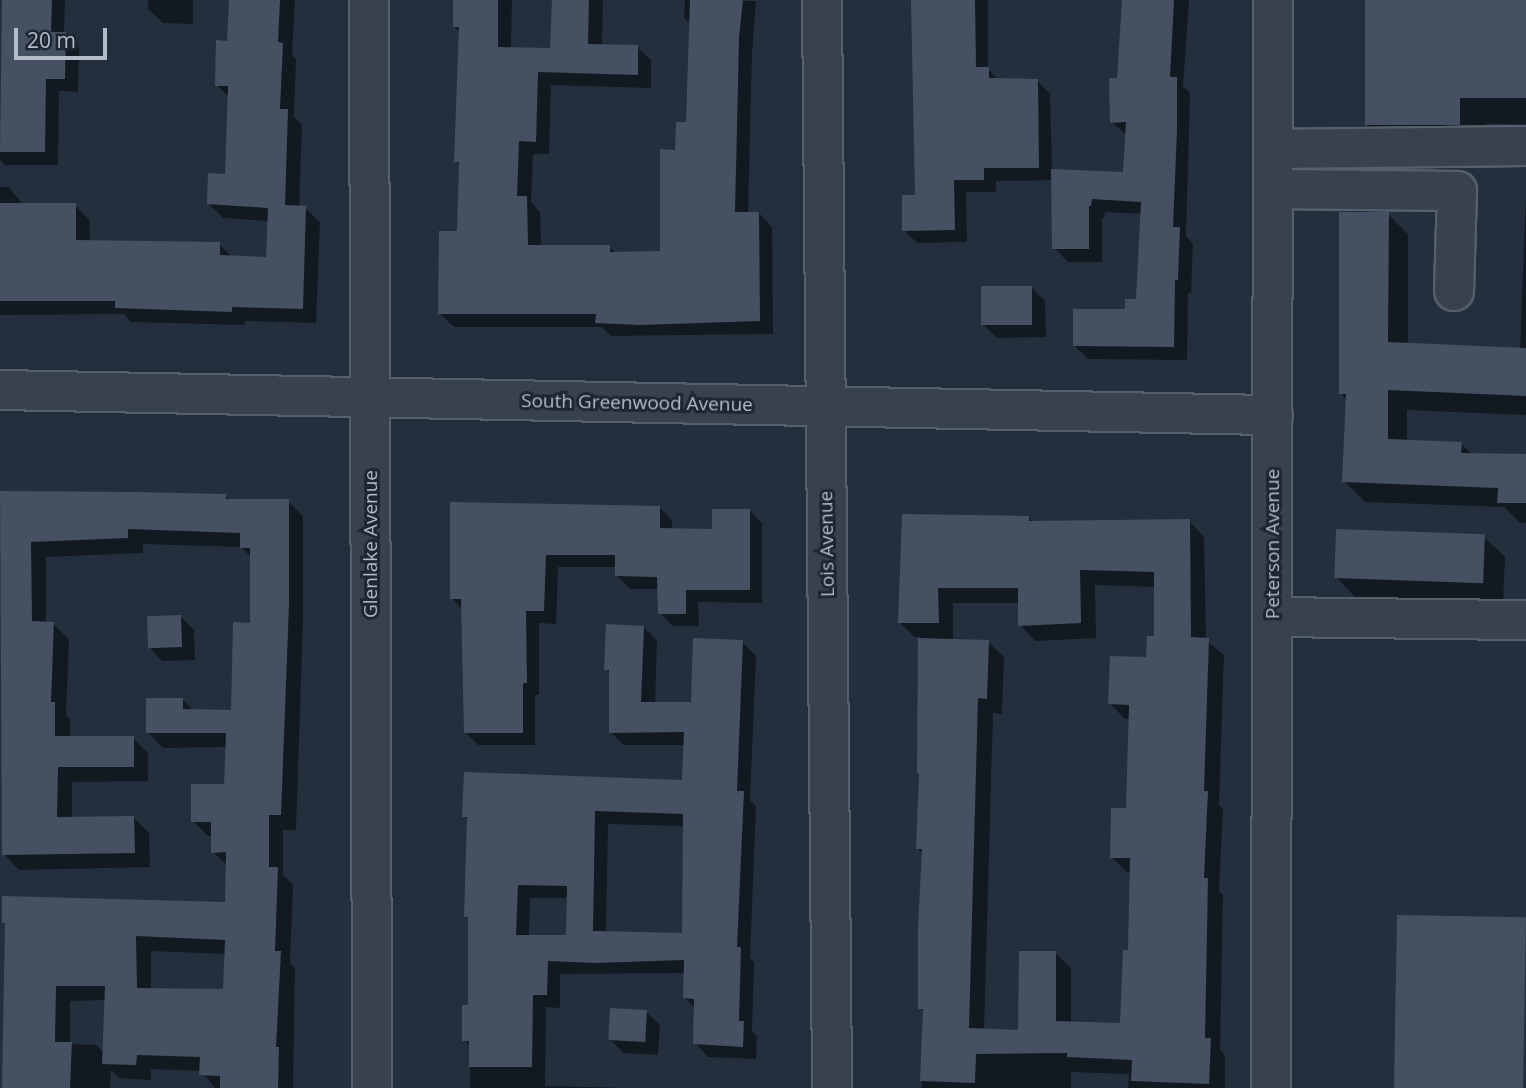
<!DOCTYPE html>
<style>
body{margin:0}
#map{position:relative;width:1526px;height:1088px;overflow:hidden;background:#242f3e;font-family:"Open Sans",sans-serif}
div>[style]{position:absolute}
.shadow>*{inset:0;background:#0007}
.building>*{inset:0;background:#455162;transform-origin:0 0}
.roads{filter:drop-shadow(2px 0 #565f6c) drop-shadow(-2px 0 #565f6c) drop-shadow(0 2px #565f6c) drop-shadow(0 -2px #565f6c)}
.minor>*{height:38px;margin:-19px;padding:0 19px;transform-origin:19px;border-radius:19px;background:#38414e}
span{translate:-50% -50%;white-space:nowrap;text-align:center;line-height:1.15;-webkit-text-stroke:6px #1d2633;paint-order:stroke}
.street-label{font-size:19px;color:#b4bcc9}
.scale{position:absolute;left:14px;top:28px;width:93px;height:32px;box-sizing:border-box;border:4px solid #b4bcc9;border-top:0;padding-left:9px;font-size:21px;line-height:24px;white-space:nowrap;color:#b4bcc9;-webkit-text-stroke:5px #1d2633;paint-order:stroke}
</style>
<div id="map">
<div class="shadow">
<i style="clip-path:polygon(4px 0,65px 0,64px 34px,79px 48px,78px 92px,59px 91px,58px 165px,5px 165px,0 160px)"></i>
<i style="clip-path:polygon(148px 0,193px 0,193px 24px,163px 23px,148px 9px)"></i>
<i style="clip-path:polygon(231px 0,295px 0,292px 54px,296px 59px,294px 117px,302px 125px,299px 208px,305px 208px,320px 222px,316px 323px,245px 321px,245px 325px,131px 322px,124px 314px,0 315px,0 187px,9px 187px,23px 205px,75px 205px,89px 219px,90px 242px,219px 244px,233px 258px,268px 259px,269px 221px,223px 218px,209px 204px,226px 175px,229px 98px,217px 85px,229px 42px)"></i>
<i style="clip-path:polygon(456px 0,512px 0,511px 49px,551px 50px,553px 0,603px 0,602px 46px,637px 47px,651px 60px,651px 88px,551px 85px,549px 154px,533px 154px,531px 202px,540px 212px,541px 246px,609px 247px,616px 253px,662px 253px,676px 151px,688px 124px,691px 25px,684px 18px,685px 0,756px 1px,752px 53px,748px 214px,759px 213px,772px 227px,773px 334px,611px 336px,602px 327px,454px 327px,440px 314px,458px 233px,461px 166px,456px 161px,460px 32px,454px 26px)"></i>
<i style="clip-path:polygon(914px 0,988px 0,988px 69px,999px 80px,1037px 80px,1050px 94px,1052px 171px,1125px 174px,1127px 135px,1111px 122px,1119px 79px,1124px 0,1189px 0,1183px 86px,1190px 93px,1186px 236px,1193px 243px,1191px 293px,1188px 293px,1187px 360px,1088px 359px,1074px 345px,1138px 301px,1142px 214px,1105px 212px,1104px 219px,1102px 218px,1102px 262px,1068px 262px,1054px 248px,1053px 180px,996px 181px,996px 192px,966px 192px,967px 242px,917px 243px,904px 230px,916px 197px)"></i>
<i style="clip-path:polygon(1366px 0,1526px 0,1526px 124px,1486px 124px,1486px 151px,1393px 151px,1367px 125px)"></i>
<i style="clip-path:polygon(1526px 194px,1526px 415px,1407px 410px,1407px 441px,1461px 443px,1472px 455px,1526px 456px,1526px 523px,1519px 522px,1504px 507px,1365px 502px,1344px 481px,1347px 400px,1341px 393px,1388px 214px,1408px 234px,1408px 345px,1520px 350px)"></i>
<i style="clip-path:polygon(1032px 288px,1045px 301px,1046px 337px,997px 338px,983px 324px)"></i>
<i style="clip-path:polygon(evenodd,0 493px,134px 493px,226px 496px,230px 500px,288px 501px,303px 516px,303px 621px,296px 830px,283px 830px,283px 875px,293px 884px,290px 963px,295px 968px,293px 1088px,215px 1088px,201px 1071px,151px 1069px,151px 1080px,119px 1078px,111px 1070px,110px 1088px,5px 1088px,7px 925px,4px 922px,226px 904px,228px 866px,213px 852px,213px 836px,208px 836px,193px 821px,226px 786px,227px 747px,163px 748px,147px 732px,183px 700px,194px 711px,233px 712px,252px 624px,252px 558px,241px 547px,143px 544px,143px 553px,46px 557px,46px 624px,53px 624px,69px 639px,66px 715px,70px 719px,70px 738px,133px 738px,148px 753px,148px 781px,72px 782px,72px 819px,134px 818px,149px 833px,150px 867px,19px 870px,4px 854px,0 493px,151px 951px,226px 954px,225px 991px,151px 990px,151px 951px,0 493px,106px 1000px,104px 1053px,96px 1045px,70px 1044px,70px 1001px,106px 1000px)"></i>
<i style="clip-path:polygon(452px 504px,659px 507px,672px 520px,672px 530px,714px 531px,749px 510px,762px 523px,762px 603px,698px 602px,699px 626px,673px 626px,660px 613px,659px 589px,630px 589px,617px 576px,617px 567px,558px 567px,556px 624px,539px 623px,539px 695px,535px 695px,535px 745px,478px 745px,465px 732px,463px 610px,452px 598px)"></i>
<i style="clip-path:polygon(evenodd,904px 516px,1029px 518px,1033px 523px,1189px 521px,1204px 537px,1206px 640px,1224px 655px,1219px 805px,1223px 809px,1219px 891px,1223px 895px,1220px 1050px,1225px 1055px,1225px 1088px,1128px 1088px,1129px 1074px,1071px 1072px,1071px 1088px,922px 1088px,925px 1013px,920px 1008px,924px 855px,917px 848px,921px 775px,918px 772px,920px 637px,915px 637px,899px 622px,904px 516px,1095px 585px,1156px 587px,1156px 638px,1148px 659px,1109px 703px,1125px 719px,1131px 719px,1128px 810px,1111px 857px,1127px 872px,1132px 873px,1129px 952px,1122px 1025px,1071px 1023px,1071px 968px,1055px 953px,1020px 1032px,984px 1030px,993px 713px,1002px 714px,1004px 657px,988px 642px,953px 641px,953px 603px,1020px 603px,1020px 625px,1035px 641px,1096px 638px,1095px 585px)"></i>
<i style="clip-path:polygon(1484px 537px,1505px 557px,1503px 603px,1356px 598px,1336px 577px)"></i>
<i style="clip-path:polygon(181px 617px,194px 630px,195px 660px,162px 661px,149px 647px)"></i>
<i style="clip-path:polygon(evenodd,644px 627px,657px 641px,655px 704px,692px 704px,742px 642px,756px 656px,750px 800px,756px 806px,750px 958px,754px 962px,752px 1031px,757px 1036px,756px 1059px,708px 1057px,695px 1043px,696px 1009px,685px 998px,685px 973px,560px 974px,560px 1008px,546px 1007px,545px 1086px,627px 1088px,470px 1088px,470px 1047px,464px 1040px,470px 1007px,470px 920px,465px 916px,469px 821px,464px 816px,683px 782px,685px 745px,624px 745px,610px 732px,611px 674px,606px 669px,644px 627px,608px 824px,684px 826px,684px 935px,606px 933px,608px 824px,644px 627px,530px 898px,569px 898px,567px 937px,529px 937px,530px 898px)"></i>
<i style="clip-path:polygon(646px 1012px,660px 1025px,658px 1055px,623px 1053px,610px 1039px)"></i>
</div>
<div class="building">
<i style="clip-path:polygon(2px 0,52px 0,51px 32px,66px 32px,65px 79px,46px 79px,45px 152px,0 152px)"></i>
<i style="clip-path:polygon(229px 0,280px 0,278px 42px,283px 43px,280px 109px,288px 109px,285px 205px,306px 206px,303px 309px,232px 307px,232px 312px,115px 308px,115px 301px,0 301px,0 203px,76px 203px,76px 240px,220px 242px,220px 255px,266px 257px,268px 208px,207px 204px,208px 173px,225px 174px,228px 86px,215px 86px,216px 40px,227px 41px)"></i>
<i style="clip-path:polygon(453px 0,498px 0,498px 47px,550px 48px,552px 0,589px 0,588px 44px,638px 45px,638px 75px,538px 72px,536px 142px,519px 141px,517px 196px,527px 196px,528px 245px,610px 245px,610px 252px,660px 251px,660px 149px,675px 150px,676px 122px,686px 122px,690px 0,743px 0,739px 38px,735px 212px,759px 212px,760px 321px,640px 325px,595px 323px,596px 314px,438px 314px,439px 231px,457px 231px,459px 162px,454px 162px,459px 27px,453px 27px)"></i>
<i style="clip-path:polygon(911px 0,975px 0,976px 67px,989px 67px,989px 78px,1038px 79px,1039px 168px,984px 168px,984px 180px,954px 180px,955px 230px,902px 231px,902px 195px,915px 195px)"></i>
<i style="clip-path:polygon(1122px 0,1174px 0,1170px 77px,1177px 77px,1177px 130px,1173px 227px,1180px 227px,1178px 280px,1175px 280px,1174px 347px,1073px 346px,1073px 309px,1125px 309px,1125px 299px,1136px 299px,1141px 202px,1092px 199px,1091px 206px,1089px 206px,1089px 249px,1052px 249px,1051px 169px,1123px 172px,1126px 122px,1110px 123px,1109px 78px,1117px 78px)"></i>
<i style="clip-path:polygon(1365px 0,1526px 0,1526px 98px,1460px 98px,1460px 125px,1365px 125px)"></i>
<i style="clip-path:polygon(1339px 212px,1389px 212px,1388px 342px,1526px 348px,1526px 396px,1388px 390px,1388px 439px,1462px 442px,1461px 453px,1526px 454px,1526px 503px,1497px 503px,1498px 488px,1342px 482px,1346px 394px,1339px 394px)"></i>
<i style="left:981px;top:286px;width:51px;height:39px"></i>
<i style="clip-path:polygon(evenodd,0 491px,134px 492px,226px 494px,226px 499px,289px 499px,289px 605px,281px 815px,269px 815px,269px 867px,278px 867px,275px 951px,281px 951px,276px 1047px,279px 1047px,278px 1088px,220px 1088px,220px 1076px,199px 1075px,200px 1057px,137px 1055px,136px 1065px,102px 1064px,105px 986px,56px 986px,55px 1042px,72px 1042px,70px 1088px,2px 1088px,5px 923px,2px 923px,2px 896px,225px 902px,226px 852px,211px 853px,211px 822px,191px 822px,191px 784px,224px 784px,226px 733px,146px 733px,146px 698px,183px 698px,183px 709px,231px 710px,233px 622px,250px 623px,250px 548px,240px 548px,240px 533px,128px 529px,128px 538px,31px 542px,32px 621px,54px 622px,51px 702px,55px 702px,55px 736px,134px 736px,134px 767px,58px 767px,57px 817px,134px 816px,135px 853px,2px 855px,0 491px,136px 936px,225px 940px,223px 989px,137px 988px,136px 936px)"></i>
<i style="clip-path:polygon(450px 502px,660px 506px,660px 528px,712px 529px,712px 509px,750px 509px,750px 590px,686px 590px,686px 614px,658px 614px,657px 577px,615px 576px,615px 555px,546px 555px,544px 611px,526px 611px,527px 683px,523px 683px,523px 733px,464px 733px,461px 599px,450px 599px)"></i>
<i style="clip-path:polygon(902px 514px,1029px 516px,1029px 521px,1190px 519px,1191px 637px,1209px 638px,1204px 791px,1208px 791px,1204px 878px,1208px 878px,1205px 1038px,1211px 1038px,1209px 1084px,1131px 1081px,1132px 1060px,1067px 1057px,1067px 1053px,976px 1054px,975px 1083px,920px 1081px,923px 1009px,918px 1009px,918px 927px,922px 849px,916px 849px,919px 773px,917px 773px,918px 638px,989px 640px,987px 699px,978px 698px,969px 1028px,1018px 1030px,1019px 951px,1056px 951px,1056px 1021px,1120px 1023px,1123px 950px,1128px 950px,1130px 858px,1110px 858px,1111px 808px,1126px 808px,1129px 705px,1108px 704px,1110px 656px,1146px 657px,1147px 636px,1154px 636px,1154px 572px,1080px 570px,1081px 623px,1018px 626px,1018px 588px,938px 588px,939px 623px,898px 623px)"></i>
<i style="left:1336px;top:529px;width:149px;height:49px;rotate:2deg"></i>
<i style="left:181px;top:615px;width:32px;height:34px;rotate:88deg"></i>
<i style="clip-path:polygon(evenodd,606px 624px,644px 626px,641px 702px,691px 702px,693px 638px,743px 640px,737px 791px,744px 791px,737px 947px,741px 947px,739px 1021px,744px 1021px,743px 1047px,693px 1044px,694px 999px,683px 998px,684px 960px,596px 963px,548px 961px,547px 995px,533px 995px,532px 1067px,469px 1067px,469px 1041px,462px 1041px,462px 1005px,468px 1005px,468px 917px,464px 917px,467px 817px,462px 817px,464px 772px,682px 780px,684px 732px,609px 733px,609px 670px,604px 670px,606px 624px,595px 811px,683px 814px,682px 933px,593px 931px,595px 811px,606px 624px,518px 885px,567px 886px,566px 935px,516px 935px,518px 885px)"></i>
<i style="left:1397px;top:915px;width:129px;height:173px;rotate:1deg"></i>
<i style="left:610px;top:1008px;width:37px;height:32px;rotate:3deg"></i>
</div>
<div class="roads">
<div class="minor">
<i style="left:369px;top:0;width:1088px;rotate:89.84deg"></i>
<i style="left:822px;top:0;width:1088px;rotate:89.47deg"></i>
<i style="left:1273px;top:149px;width:253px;rotate:-0.7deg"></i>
<i style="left:1273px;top:189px;width:184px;rotate:0.6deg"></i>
<i style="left:1457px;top:191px;width:100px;rotate:91.7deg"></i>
<i style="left:0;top:390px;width:1273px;rotate:1.13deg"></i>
<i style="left:1273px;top:617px;width:253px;rotate:0.7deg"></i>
<i style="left:1271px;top:1088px;width:1088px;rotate:-89.89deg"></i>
</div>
</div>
<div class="street-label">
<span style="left:637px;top:403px;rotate:1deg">South Greenwood Avenue</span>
<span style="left:371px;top:544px;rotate:-90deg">Glenlake Avenue</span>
<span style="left:827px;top:544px;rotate:-91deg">Lois Avenue</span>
<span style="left:1273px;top:544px;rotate:-90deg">Peterson Avenue</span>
</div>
<div class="scale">20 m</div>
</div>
